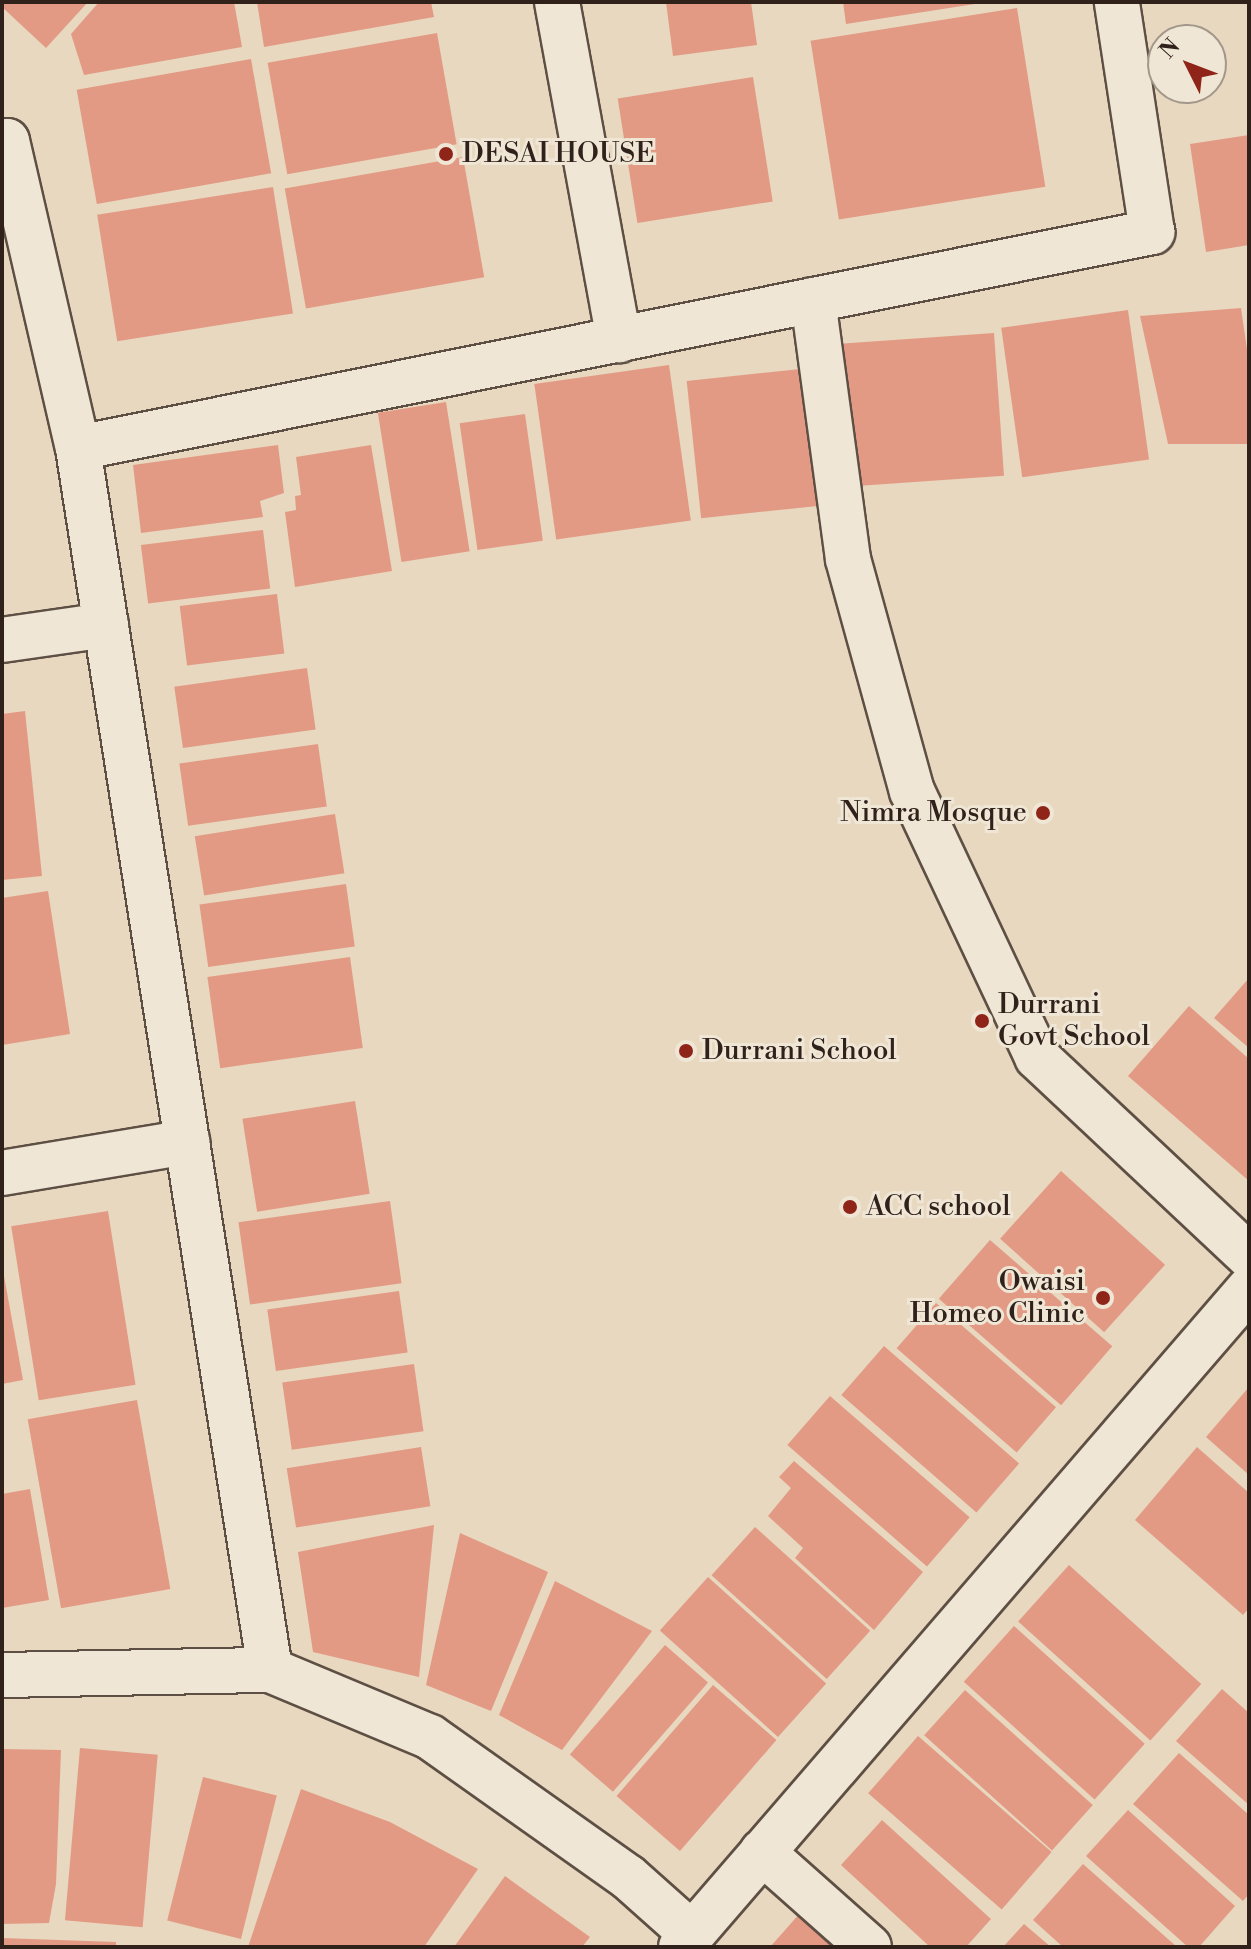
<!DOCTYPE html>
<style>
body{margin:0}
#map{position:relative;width:1251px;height:1949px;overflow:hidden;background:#e7d8bf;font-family:"Libre Bodoni",serif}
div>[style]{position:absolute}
.building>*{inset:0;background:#e39a84;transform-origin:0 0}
.roads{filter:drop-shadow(2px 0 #5e4f44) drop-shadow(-2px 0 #5e4f44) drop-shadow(0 2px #5e4f44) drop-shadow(0 -2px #5e4f44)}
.minor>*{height:44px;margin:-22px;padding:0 22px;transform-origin:22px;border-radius:22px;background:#efe6d5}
.dots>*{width:22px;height:22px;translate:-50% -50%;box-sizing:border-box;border:4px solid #efe6d5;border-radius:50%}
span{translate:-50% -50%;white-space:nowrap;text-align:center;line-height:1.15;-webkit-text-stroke:6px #efe6d5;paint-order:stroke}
.poi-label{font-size:28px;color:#30211b}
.left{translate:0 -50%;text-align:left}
.right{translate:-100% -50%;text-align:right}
.frame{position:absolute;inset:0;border:4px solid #30211b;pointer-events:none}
.north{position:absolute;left:1147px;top:24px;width:80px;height:80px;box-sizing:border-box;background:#efe6d5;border:2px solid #a3978b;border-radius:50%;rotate:312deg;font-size:22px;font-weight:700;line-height:32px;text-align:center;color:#30211b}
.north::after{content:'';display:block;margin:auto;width:28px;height:36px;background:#8f2418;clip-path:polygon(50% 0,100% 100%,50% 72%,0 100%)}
</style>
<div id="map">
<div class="building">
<i style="clip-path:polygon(5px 2px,88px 2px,46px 48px,2px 7px)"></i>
<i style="clip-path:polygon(99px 2px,234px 2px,242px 47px,84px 75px,71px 34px)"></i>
<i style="clip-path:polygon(257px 2px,431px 2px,434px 17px,264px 47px)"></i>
<i style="clip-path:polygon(666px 2px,751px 2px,757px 45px,673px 56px)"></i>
<i style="clip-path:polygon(843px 2px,974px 2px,975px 4px,846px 24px)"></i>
<i style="left:1017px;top:8px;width:181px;height:209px;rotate:81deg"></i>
<i style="left:437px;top:33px;width:113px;height:172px;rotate:80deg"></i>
<i style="left:251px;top:59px;width:116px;height:177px;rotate:80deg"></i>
<i style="left:753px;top:77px;width:126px;height:137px;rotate:81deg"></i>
<i style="clip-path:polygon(1249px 135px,1249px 245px,1206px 252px,1190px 144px)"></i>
<i style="left:463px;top:157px;width:122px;height:181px;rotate:80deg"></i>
<i style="left:273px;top:187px;width:128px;height:178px;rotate:81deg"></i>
<i style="clip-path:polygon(1241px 308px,1249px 363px,1249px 444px,1168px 444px,1140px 316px)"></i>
<i style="left:1128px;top:310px;width:151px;height:128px;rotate:82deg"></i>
<i style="left:994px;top:333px;width:143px;height:158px;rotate:86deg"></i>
<i style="left:669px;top:365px;width:157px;height:136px;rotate:82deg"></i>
<i style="left:810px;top:368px;width:138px;height:124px;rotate:84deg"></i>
<i style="left:446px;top:402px;width:151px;height:69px;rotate:81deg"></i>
<i style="left:525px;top:414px;width:128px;height:66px;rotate:82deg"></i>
<i style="clip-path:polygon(278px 445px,284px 493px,260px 501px,263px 517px,141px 533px,133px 465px)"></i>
<i style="clip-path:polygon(371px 445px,392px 571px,295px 587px,285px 512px,296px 510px,295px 496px,301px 495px,296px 457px)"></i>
<i style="left:263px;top:530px;width:59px;height:123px;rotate:83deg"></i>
<i style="left:277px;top:594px;width:60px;height:98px;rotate:83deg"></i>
<i style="left:307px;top:668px;width:62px;height:134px;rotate:82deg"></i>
<i style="clip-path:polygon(25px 711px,42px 876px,2px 880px,2px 714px)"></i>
<i style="left:318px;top:744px;width:63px;height:140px;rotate:82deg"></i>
<i style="left:335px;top:814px;width:60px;height:142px;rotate:81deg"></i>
<i style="left:346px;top:884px;width:63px;height:148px;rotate:82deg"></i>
<i style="clip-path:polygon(48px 891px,70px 1034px,2px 1045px,2px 898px)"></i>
<i style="left:350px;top:957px;width:92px;height:144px;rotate:82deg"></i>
<i style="clip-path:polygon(1249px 978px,1249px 1048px,1214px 1018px)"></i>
<i style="clip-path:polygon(1189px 1006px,1249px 1059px,1249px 1181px,1128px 1076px)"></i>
<i style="left:355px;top:1101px;width:94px;height:114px;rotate:81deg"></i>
<i style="left:1061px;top:1171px;width:140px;height:91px;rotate:42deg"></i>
<i style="left:390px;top:1201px;width:83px;height:153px;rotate:82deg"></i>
<i style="left:108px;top:1211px;width:176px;height:98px;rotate:81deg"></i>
<i style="left:990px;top:1240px;width:162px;height:78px;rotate:41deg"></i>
<i style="clip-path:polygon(2px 1265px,23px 1380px,2px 1384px)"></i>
<i style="left:399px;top:1291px;width:62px;height:133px;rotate:82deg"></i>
<i style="left:936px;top:1303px;width:159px;height:60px;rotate:41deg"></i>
<i style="left:884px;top:1346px;width:179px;height:65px;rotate:41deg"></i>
<i style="left:414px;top:1364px;width:68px;height:133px;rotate:82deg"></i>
<i style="clip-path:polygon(1249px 1387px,1249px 1475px,1206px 1437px)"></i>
<i style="left:830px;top:1396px;width:185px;height:65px;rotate:41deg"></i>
<i style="left:137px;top:1400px;width:192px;height:111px;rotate:80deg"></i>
<i style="left:421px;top:1447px;width:60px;height:136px;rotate:81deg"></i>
<i style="clip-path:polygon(1197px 1447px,1249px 1493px,1249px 1608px,1243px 1615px,1135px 1520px)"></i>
<i style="clip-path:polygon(794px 1461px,923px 1572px,874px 1630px,795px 1558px,803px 1548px,768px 1516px,791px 1488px,779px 1477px)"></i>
<i style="clip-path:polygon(30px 1489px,49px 1600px,2px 1608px,2px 1494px)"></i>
<i style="clip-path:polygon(434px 1525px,419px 1677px,313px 1652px,298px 1552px)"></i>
<i style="left:755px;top:1527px;width:155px;height:65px;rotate:42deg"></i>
<i style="clip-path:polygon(460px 1533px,548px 1572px,491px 1711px,426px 1685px)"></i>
<i style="left:1069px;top:1565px;width:178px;height:76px;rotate:42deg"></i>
<i style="left:708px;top:1577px;width:159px;height:72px;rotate:42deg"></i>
<i style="clip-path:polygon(555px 1581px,652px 1631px,562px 1750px,499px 1715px)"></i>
<i style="left:1014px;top:1626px;width:176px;height:75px;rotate:42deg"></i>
<i style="left:665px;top:1645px;width:57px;height:145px;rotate:41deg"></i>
<i style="left:713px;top:1685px;width:84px;height:147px;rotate:41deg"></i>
<i style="clip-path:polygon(1222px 1689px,1249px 1713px,1249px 1805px,1176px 1741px)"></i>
<i style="left:965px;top:1690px;width:172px;height:61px;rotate:42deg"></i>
<i style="left:918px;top:1736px;width:177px;height:76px;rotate:41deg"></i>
<i style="left:80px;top:1748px;width:78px;height:173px;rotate:5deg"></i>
<i style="clip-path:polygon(2px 1749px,61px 1750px,56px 1884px,49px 1923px,2px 1924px)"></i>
<i style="clip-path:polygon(1179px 1753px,1249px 1815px,1249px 1894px,1243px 1901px,1133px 1804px)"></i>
<i style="left:203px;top:1777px;width:76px;height:148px;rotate:14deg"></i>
<i style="clip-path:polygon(301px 1789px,390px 1822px,478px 1869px,424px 1947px,248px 1947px)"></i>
<i style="clip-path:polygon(1128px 1810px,1235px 1906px,1199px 1947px,1188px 1947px,1086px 1856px)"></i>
<i style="clip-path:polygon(882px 1820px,991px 1919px,966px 1947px,930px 1947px,841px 1865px)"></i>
<i style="clip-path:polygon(1083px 1864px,1177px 1947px,1063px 1947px,1033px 1920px)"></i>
<i style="clip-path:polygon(505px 1876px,590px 1937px,582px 1947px,454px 1947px)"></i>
<i style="clip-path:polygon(809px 1903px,857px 1947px,770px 1947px)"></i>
<i style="clip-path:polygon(1024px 1924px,1051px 1947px,1003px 1947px)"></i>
<i style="clip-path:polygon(2px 1938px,116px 1942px,116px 1947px,2px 1947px)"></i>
</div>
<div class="roads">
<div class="minor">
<i style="left:557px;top:2px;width:344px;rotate:79.6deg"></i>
<i style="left:2px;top:142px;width:5px;rotate:-11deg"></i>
<i style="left:7px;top:141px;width:315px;rotate:77deg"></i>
<i style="left:78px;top:448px;width:1237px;rotate:81.07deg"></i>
<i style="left:813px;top:300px;width:261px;rotate:82.3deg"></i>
<i style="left:848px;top:559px;width:241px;rotate:74.6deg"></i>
<i style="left:912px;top:791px;width:294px;rotate:64.8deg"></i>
<i style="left:1037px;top:1057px;width:291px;rotate:43.2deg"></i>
<i style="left:78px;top:448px;width:1096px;rotate:-11.37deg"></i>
<i style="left:1152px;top:232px;width:233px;rotate:-98.7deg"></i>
<i style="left:2px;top:640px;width:105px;rotate:-8.2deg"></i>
<i style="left:2px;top:1173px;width:188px;rotate:-9.5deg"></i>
<i style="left:2px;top:1675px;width:268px;rotate:-1.1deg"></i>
<i style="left:270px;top:1670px;width:173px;rotate:22.7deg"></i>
<i style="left:430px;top:1737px;width:242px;rotate:35.3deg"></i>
<i style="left:628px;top:1877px;width:86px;rotate:41.7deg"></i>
<i style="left:762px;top:1852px;width:143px;rotate:41.6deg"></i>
<i style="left:681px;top:1947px;width:869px;rotate:-49.2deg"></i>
</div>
</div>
<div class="dots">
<i style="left:446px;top:154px;background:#8f2418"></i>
<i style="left:1043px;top:813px;background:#8f2418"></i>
<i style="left:982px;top:1021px;background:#8f2418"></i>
<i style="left:686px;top:1051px;background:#8f2418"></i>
<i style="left:850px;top:1207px;background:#8f2418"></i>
<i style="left:1103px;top:1298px;background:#8f2418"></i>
</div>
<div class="poi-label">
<span class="left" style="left:462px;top:154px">DESAI HOUSE</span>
<span class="right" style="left:1027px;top:813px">Nimra Mosque</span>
<span class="left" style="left:998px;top:1021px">Durrani<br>Govt School</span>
<span class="left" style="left:702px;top:1051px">Durrani School</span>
<span class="left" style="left:866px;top:1207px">ACC school</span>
<span class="right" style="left:1085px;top:1298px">Owaisi<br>Homeo Clinic</span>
</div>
<div class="frame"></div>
<div class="north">N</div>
</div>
